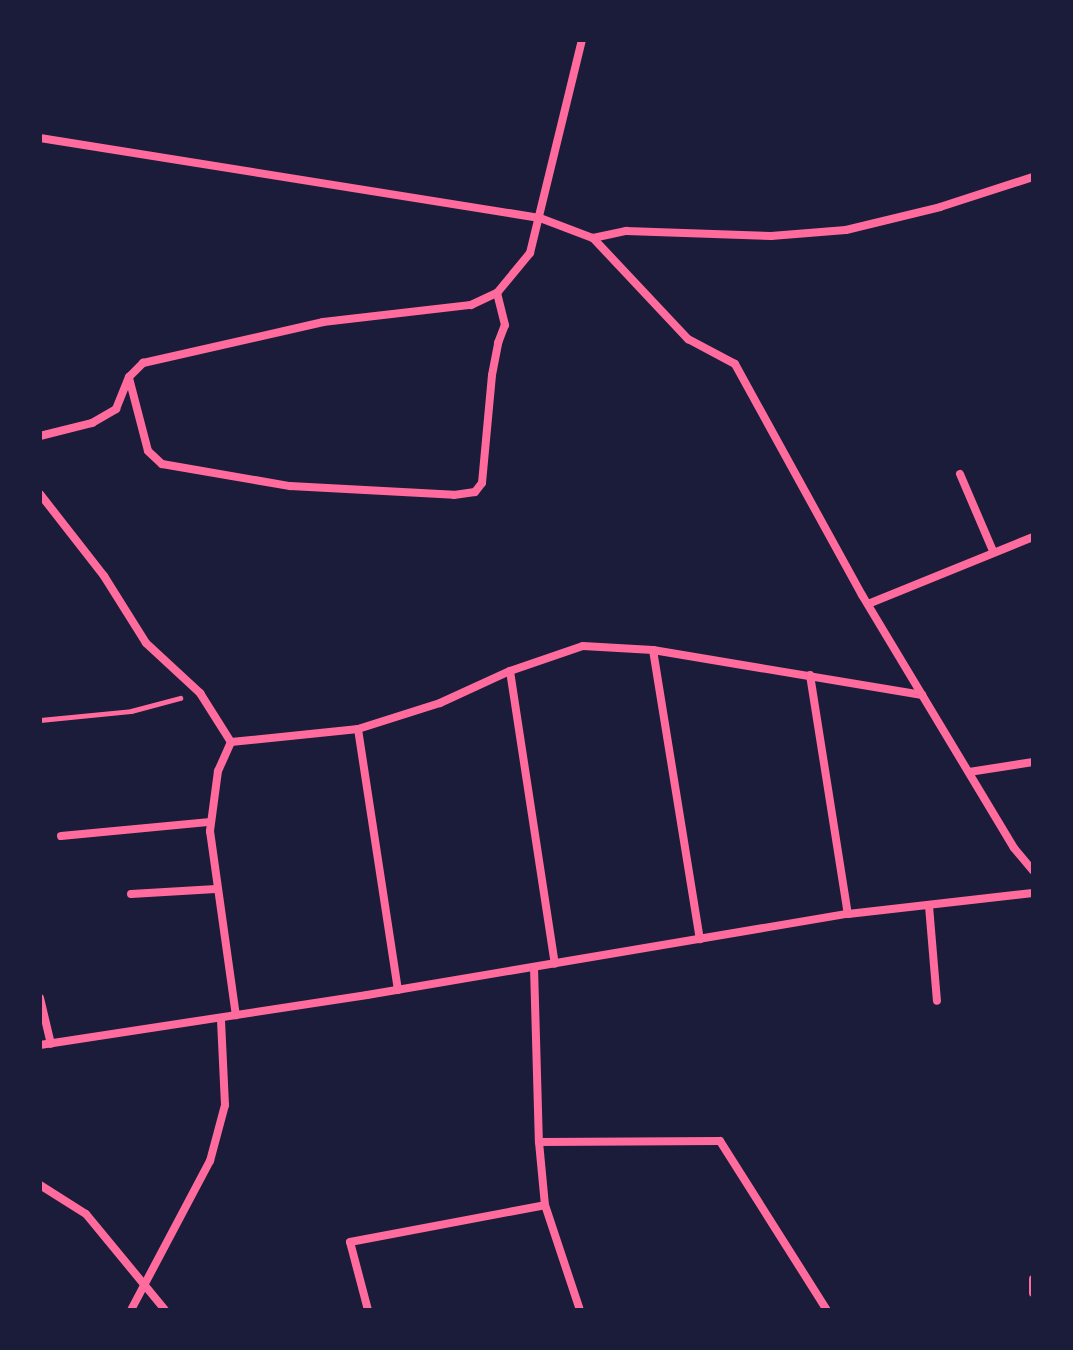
<!DOCTYPE html>
<style>
body{margin:0}
#map{position:relative;width:1073px;height:1350px;overflow:hidden;background:#1b1b3a;font-family:Ubuntu,sans-serif}
div>[style]{position:absolute}
.path>*{height:5px;margin:-2.5px;padding:0 2.5px;transform-origin:2.5px;border-radius:2.5px;background:#ff6b9d}
.minor>*{height:8px;margin:-4px;padding:0 4px;transform-origin:4px;border-radius:4px;background:#ff6b9d}
span{translate:-50% -50%;white-space:nowrap;text-align:center;line-height:1.15;-webkit-text-stroke:8px #1b1b3a;paint-order:stroke}
.frame{position:absolute;inset:0;border:42px solid #1b1b3a;pointer-events:none}
</style>
<div id="map">
<div class="path">
<i style="left:40px;top:720px;width:91px;rotate:-5.6deg"></i>
<i style="left:131px;top:711px;width:51px;rotate:-14.9deg"></i>
</div>
<div class="minor">
<i style="left:40px;top:138px;width:506px;rotate:9.09deg"></i>
<i style="left:540px;top:218px;width:57px;rotate:20.7deg"></i>
<i style="left:593px;top:238px;width:139px;rotate:46.8deg"></i>
<i style="left:688px;top:339px;width:53px;rotate:28deg"></i>
<i style="left:735px;top:364px;width:264px;rotate:61.2deg"></i>
<i style="left:862px;top:595px;width:295px;rotate:59deg"></i>
<i style="left:1014px;top:848px;width:30px;rotate:50deg"></i>
<i style="left:593px;top:238px;width:34px;rotate:-12deg"></i>
<i style="left:626px;top:231px;width:145px;rotate:2deg"></i>
<i style="left:771px;top:236px;width:75px;rotate:-4.6deg"></i>
<i style="left:846px;top:230px;width:97px;rotate:-13.7deg"></i>
<i style="left:940px;top:207px;width:98px;rotate:-17.9deg"></i>
<i style="left:129px;top:378px;width:75px;rotate:75.4deg"></i>
<i style="left:148px;top:451px;width:19px;rotate:43deg"></i>
<i style="left:162px;top:464px;width:130px;rotate:9.8deg"></i>
<i style="left:290px;top:486px;width:164px;rotate:3.1deg"></i>
<i style="left:454px;top:495px;width:21px;rotate:-8deg"></i>
<i style="left:475px;top:492px;width:11px;rotate:-52deg"></i>
<i style="left:482px;top:483px;width:108px;rotate:-84.7deg"></i>
<i style="left:492px;top:375px;width:33px;rotate:-79deg"></i>
<i style="left:498px;top:343px;width:19px;rotate:-69deg"></i>
<i style="left:505px;top:325px;width:33px;rotate:-104deg"></i>
<i style="left:40px;top:436px;width:54px;rotate:-14deg"></i>
<i style="left:92px;top:423px;width:28px;rotate:-30deg"></i>
<i style="left:116px;top:409px;width:35px;rotate:-68deg"></i>
<i style="left:129px;top:377px;width:20px;rotate:-45deg"></i>
<i style="left:143px;top:363px;width:185px;rotate:-12.8deg"></i>
<i style="left:323px;top:322px;width:149px;rotate:-6.6deg"></i>
<i style="left:471px;top:305px;width:29px;rotate:-25deg"></i>
<i style="left:497px;top:293px;width:52px;rotate:-50.5deg"></i>
<i style="left:530px;top:253px;width:219px;rotate:-76.3deg"></i>
<i style="left:960px;top:474px;width:84px;rotate:66.8deg"></i>
<i style="left:40px;top:494px;width:104px;rotate:52deg"></i>
<i style="left:104px;top:576px;width:79px;rotate:57.9deg"></i>
<i style="left:146px;top:643px;width:74px;rotate:42.8deg"></i>
<i style="left:200px;top:693px;width:58px;rotate:57.7deg"></i>
<i style="left:231px;top:742px;width:32px;rotate:114deg"></i>
<i style="left:218px;top:771px;width:61px;rotate:97.6deg"></i>
<i style="left:210px;top:831px;width:186px;rotate:82deg"></i>
<i style="left:868px;top:604px;width:178px;rotate:-22.1deg"></i>
<i style="left:653px;top:650px;width:293px;rotate:80.8deg"></i>
<i style="left:510px;top:671px;width:296px;rotate:81.3deg"></i>
<i style="left:810px;top:675px;width:242px;rotate:81deg"></i>
<i style="left:358px;top:729px;width:264px;rotate:81.3deg"></i>
<i style="left:231px;top:742px;width:128px;rotate:-5.8deg"></i>
<i style="left:358px;top:729px;width:86px;rotate:-17.6deg"></i>
<i style="left:440px;top:703px;width:77px;rotate:-24.6deg"></i>
<i style="left:510px;top:671px;width:77px;rotate:-18.9deg"></i>
<i style="left:583px;top:646px;width:70px;rotate:3.3deg"></i>
<i style="left:653px;top:650px;width:273px;rotate:9.5deg"></i>
<i style="left:969px;top:772px;width:65px;rotate:-8.9deg"></i>
<i style="left:61px;top:836px;width:150px;rotate:-5.4deg"></i>
<i style="left:131px;top:894px;width:85px;rotate:-3.4deg"></i>
<i style="left:929px;top:906px;width:95px;rotate:85.2deg"></i>
<i style="left:534px;top:967px;width:175px;rotate:88.4deg"></i>
<i style="left:539px;top:1142px;width:63px;rotate:84.6deg"></i>
<i style="left:545px;top:1205px;width:111px;rotate:71.6deg"></i>
<i style="left:40px;top:998px;width:47px;rotate:76.6deg"></i>
<i style="left:40px;top:1045px;width:331px;rotate:-8.7deg"></i>
<i style="left:367px;top:995px;width:488px;rotate:-9.6deg"></i>
<i style="left:848px;top:914px;width:186px;rotate:-6.5deg"></i>
<i style="left:539px;top:1142px;width:181px;rotate:-0.3deg"></i>
<i style="left:720px;top:1141px;width:200px;rotate:57.7deg"></i>
<i style="left:40px;top:1185px;width:54px;rotate:32.2deg"></i>
<i style="left:86px;top:1214px;width:124px;rotate:50.5deg"></i>
<i style="left:1033px;top:1279px;width:14px;rotate:90deg"></i>
<i style="left:131px;top:1310px;width:169px;rotate:-62.1deg"></i>
<i style="left:210px;top:1161px;width:58px;rotate:-75deg"></i>
<i style="left:225px;top:1105px;width:86px;rotate:-92.7deg"></i>
<i style="left:368px;top:1310px;width:70px;rotate:-104.8deg"></i>
<i style="left:350px;top:1242px;width:198px;rotate:-10.7deg"></i>
</div>
<div class="frame"></div>
</div>
